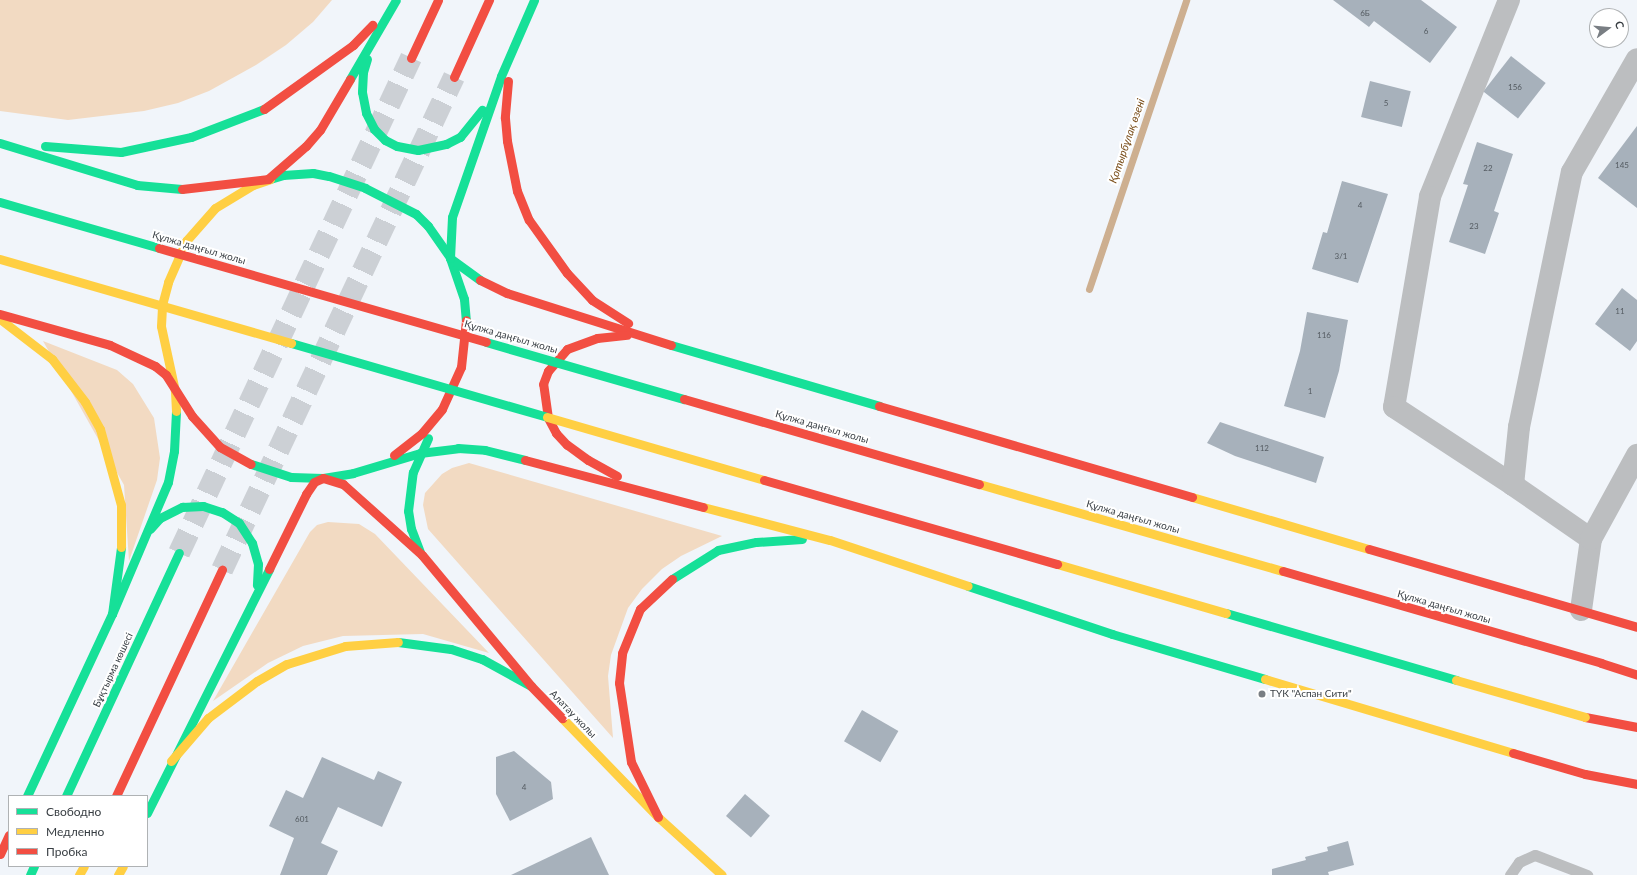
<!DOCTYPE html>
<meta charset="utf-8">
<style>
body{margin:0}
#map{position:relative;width:1637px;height:875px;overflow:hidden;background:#f1f5fa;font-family:Lato,sans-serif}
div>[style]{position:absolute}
.green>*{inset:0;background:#f2dac2}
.stream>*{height:7px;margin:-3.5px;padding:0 3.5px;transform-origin:3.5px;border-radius:3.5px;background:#cdaf90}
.building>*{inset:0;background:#a7b1bb;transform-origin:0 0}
.primary-tunnel>*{height:22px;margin-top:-11px;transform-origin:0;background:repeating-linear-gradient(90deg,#ccd0d5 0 22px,transparent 0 33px)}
.lane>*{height:11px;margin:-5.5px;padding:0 5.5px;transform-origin:5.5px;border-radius:5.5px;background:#bcbec0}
.street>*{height:22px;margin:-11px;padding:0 11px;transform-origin:11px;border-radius:11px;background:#bcbec0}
.fast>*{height:9px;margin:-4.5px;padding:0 4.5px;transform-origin:4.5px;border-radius:4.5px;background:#16e098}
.slow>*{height:9px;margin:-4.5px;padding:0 4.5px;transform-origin:4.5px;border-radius:4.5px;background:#ffcf43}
.jam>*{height:9px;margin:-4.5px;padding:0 4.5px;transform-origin:4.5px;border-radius:4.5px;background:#f24e42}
.fast-bridge>*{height:9px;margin:-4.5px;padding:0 4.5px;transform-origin:4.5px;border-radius:4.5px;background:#16e098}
.slow-bridge>*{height:9px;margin:-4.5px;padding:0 4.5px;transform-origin:4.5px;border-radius:4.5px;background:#ffcf43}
.jam-bridge>*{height:9px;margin:-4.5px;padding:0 4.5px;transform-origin:4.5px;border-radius:4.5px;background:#f24e42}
.dots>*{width:11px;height:11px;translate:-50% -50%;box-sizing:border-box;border:2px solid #fff;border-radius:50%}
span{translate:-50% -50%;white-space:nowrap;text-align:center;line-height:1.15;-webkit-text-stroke:4px #fff;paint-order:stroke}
.number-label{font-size:8px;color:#545b61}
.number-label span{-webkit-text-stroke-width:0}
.street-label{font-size:10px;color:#383e43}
.poi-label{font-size:10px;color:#383e43}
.left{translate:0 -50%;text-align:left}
.water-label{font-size:11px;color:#774a15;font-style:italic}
.legend{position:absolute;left:8px;top:795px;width:140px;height:72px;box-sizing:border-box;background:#fff;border:1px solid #afb2b4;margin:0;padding:5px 7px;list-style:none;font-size:12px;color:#383e43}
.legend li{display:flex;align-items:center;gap:8px;height:20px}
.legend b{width:20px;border:1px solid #afb2b4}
.north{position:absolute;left:1589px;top:8px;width:40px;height:40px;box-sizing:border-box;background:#fff;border:1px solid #afb2b4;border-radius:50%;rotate:74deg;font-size:11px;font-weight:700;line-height:16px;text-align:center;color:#383e43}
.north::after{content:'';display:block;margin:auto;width:14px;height:18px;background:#797e83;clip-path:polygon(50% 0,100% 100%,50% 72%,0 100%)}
</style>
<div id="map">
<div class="green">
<i style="clip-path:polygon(0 0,332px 0,313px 22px,286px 45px,256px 65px,209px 91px,178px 103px,144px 111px,68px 120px,0 111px)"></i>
<i style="clip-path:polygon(43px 341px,117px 370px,133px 384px,154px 418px,160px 458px,157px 480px,129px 561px,124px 485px)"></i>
<i style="clip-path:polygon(469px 463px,722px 536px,681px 556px,662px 569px,642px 589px,628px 608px,611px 655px,608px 676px,613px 738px,428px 529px,423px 505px,425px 493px,442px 474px,452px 468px)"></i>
<i style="clip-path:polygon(328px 522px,359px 524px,375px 534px,489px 653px,423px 634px,343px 636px,303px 646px,268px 663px,213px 701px,310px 532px,317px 525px)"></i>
</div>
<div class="stream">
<i style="left:1089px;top:289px;width:305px;rotate:-71.4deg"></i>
</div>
<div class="building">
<i style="clip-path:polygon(1333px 0,1421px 0,1457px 27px,1430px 63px,1374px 21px,1369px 27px)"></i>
<i style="left:1511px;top:56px;width:44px;height:45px;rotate:38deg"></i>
<i style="left:1370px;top:81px;width:42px;height:37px;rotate:14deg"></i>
<i style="clip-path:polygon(1637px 126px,1637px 208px,1598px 178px)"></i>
<i style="clip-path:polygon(1477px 142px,1513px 154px,1494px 211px,1499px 213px,1485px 254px,1449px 242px,1468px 185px,1463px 184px)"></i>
<i style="clip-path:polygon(1342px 181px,1388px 194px,1358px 283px,1312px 269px,1323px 232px,1327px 233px)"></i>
<i style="clip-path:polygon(1622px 288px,1637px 300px,1637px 341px,1630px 351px,1595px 324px)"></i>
<i style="clip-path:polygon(1307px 312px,1348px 320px,1339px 371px,1325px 418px,1284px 406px,1300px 351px)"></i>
<i style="clip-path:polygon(1220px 422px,1324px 457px,1316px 483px,1235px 456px,1207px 443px)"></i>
<i style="left:862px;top:710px;width:42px;height:36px;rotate:30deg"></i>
<i style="clip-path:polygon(514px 751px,551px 782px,553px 799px,510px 821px,496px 794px,496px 757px)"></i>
<i style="clip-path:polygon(322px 757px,374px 780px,378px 771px,402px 782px,382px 827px,338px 807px,321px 843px,338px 851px,327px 875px,280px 875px,294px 838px,269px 826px,286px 790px,303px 798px)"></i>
<i style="left:745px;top:794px;width:33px;height:29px;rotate:41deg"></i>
<i style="clip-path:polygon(591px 837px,609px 875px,511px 875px)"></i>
<i style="clip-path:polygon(1348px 841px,1354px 865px,1328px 872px,1329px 875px,1272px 875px,1272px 869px,1306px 860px,1305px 857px,1328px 851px,1327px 847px)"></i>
</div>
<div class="primary-tunnel">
<i style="left:179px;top:553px;width:547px;rotate:-64.89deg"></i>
<i style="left:222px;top:570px;width:545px;rotate:-64.8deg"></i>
</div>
<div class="lane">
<i style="left:1510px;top:875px;width:16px;rotate:-55deg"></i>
<i style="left:1519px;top:862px;width:17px;rotate:-24deg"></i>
<i style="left:1535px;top:855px;width:56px;rotate:21deg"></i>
</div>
<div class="street">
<i style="left:1509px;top:0;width:212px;rotate:111.9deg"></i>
<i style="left:1430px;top:197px;width:213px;rotate:99.7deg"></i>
<i style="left:1394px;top:407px;width:142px;rotate:33.2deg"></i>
<i style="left:1591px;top:539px;width:95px;rotate:-145.3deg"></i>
<i style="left:1513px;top:485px;width:58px;rotate:-84.1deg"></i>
<i style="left:1519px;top:427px;width:260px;rotate:-78.3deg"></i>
<i style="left:1572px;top:172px;width:130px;rotate:-60.1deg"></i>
<i style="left:1581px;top:610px;width:72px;rotate:-82deg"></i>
<i style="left:1591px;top:539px;width:96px;rotate:-61.3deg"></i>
</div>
<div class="fast">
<i style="left:367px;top:59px;width:14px;rotate:107deg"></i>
<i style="left:363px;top:72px;width:20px;rotate:93deg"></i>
<i style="left:362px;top:92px;width:21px;rotate:79deg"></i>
<i style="left:366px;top:113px;width:18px;rotate:63deg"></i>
<i style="left:374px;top:129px;width:16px;rotate:45deg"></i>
<i style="left:385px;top:140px;width:13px;rotate:27deg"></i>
<i style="left:397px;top:146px;width:21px;rotate:11deg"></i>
<i style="left:418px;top:150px;width:29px;rotate:-12deg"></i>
<i style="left:446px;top:144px;width:16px;rotate:-27deg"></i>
<i style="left:460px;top:137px;width:35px;rotate:-51deg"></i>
<i style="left:350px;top:79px;width:91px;rotate:-59.8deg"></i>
<i style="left:0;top:143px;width:143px;rotate:17deg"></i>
<i style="left:137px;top:185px;width:45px;rotate:5.1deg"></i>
<i style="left:45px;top:146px;width:76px;rotate:4.5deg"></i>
<i style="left:121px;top:152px;width:72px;rotate:-12.1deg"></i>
<i style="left:191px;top:137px;width:78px;rotate:-21deg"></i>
<i style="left:270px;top:179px;width:14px;rotate:-17deg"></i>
<i style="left:283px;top:175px;width:30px;rotate:-4deg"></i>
<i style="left:313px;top:173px;width:16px;rotate:11deg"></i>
<i style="left:329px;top:176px;width:38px;rotate:18deg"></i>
<i style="left:365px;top:188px;width:57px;rotate:27deg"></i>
<i style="left:416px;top:214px;width:17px;rotate:45deg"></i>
<i style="left:428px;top:226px;width:39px;rotate:55deg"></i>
<i style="left:450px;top:258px;width:43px;rotate:71.1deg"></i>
<i style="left:464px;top:299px;width:21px;rotate:85deg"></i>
<i style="left:480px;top:280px;width:37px;rotate:-144deg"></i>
<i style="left:450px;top:258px;width:41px;rotate:-87.2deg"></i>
<i style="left:452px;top:217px;width:149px;rotate:-70.8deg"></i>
<i style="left:501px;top:76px;width:83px;rotate:-66.5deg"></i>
<i style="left:671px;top:345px;width:217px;rotate:16.3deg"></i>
<i style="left:251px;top:464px;width:42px;rotate:18deg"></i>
<i style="left:291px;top:477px;width:32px;rotate:2deg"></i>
<i style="left:323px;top:478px;width:30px;rotate:-9deg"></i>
<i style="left:353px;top:473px;width:70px;rotate:-16.6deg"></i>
<i style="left:420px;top:453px;width:38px;rotate:-7deg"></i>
<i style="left:458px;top:448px;width:27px;rotate:4deg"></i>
<i style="left:485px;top:450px;width:41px;rotate:14deg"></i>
<i style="left:150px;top:529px;width:15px;rotate:-48deg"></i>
<i style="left:160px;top:518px;width:25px;rotate:-27deg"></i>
<i style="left:182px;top:507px;width:21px;rotate:-3deg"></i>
<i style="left:203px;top:506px;width:20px;rotate:18deg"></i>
<i style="left:222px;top:512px;width:20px;rotate:33deg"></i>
<i style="left:239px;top:523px;width:24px;rotate:57deg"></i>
<i style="left:252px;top:543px;width:22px;rotate:74deg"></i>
<i style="left:258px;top:564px;width:21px;rotate:93deg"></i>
<i style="left:420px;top:552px;width:25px;rotate:-111deg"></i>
<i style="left:411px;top:529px;width:18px;rotate:-99deg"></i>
<i style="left:408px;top:511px;width:39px;rotate:-83deg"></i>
<i style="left:413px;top:472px;width:37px;rotate:-66deg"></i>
<i style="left:672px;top:579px;width:54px;rotate:-32.2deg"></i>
<i style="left:718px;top:550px;width:39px;rotate:-12deg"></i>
<i style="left:756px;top:542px;width:46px;rotate:-3.7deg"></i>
<i style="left:968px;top:586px;width:152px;rotate:18.4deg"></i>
<i style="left:1112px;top:634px;width:159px;rotate:16.4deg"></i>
<i style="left:112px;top:614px;width:143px;rotate:-67deg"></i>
<i style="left:168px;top:482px;width:32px;rotate:-79deg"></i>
<i style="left:174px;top:451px;width:40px;rotate:-87.1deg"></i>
<i style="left:398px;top:642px;width:53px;rotate:7.5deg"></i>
<i style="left:451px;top:649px;width:33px;rotate:18deg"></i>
<i style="left:482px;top:659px;width:56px;rotate:28.9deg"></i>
<i style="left:27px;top:796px;width:201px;rotate:-65deg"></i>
<i style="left:112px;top:614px;width:68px;rotate:-82.3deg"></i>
<i style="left:66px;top:796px;width:268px;rotate:-65.1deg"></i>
<i style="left:147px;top:813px;width:273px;rotate:-63.4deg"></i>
<i style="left:30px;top:875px;width:10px;rotate:-66deg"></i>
</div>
<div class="slow">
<i style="left:0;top:319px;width:66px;rotate:37.6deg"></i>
<i style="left:52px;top:359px;width:54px;rotate:52.5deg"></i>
<i style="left:85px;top:402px;width:31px;rotate:61deg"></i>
<i style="left:100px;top:429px;width:79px;rotate:74.6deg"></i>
<i style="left:121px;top:505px;width:42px;rotate:90deg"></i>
<i style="left:176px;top:411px;width:20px;rotate:-93deg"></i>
<i style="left:175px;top:391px;width:66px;rotate:-102.2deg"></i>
<i style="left:161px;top:326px;width:21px;rotate:-87deg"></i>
<i style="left:162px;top:305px;width:24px;rotate:-75deg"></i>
<i style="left:168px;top:282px;width:45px;rotate:-66.3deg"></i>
<i style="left:186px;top:241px;width:44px;rotate:-48.7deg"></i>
<i style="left:215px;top:208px;width:44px;rotate:-31.2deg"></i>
<i style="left:253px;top:185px;width:18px;rotate:-19deg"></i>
<i style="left:1192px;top:497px;width:184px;rotate:16.4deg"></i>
<i style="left:703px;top:507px;width:131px;rotate:14.6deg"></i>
<i style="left:830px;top:540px;width:145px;rotate:18.4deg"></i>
<i style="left:1265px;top:679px;width:259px;rotate:16.6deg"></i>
<i style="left:562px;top:718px;width:138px;rotate:45.9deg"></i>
<i style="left:658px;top:817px;width:86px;rotate:42.2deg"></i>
<i style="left:171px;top:761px;width:57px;rotate:-49.3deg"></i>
<i style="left:208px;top:718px;width:61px;rotate:-37.1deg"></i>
<i style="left:257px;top:681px;width:34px;rotate:-30deg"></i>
<i style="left:287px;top:664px;width:61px;rotate:-17.2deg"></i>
<i style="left:345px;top:646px;width:53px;rotate:-4.3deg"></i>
<i style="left:79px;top:875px;width:10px;rotate:-61deg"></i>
<i style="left:118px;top:875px;width:10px;rotate:-61deg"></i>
</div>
<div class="jam">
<i style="left:411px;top:58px;width:64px;rotate:-65deg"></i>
<i style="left:454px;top:77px;width:85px;rotate:-65.6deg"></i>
<i style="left:508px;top:81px;width:37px;rotate:95deg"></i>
<i style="left:505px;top:118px;width:23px;rotate:85deg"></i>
<i style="left:507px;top:141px;width:51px;rotate:78.7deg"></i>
<i style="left:517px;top:191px;width:31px;rotate:68deg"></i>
<i style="left:529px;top:220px;width:65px;rotate:54.4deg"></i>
<i style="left:567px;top:273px;width:37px;rotate:47deg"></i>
<i style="left:592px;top:300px;width:43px;rotate:32.6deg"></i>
<i style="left:264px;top:109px;width:110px;rotate:-35.7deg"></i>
<i style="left:353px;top:45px;width:28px;rotate:-46deg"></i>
<i style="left:182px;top:189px;width:87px;rotate:-6.6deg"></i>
<i style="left:268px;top:179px;width:50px;rotate:-41deg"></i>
<i style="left:306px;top:146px;width:21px;rotate:-49deg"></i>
<i style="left:320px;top:130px;width:59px;rotate:-59.5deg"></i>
<i style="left:480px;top:280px;width:30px;rotate:26deg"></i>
<i style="left:507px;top:293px;width:172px;rotate:17.6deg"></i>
<i style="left:0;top:314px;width:114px;rotate:15.7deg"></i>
<i style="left:110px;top:345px;width:50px;rotate:25deg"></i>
<i style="left:155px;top:366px;width:14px;rotate:39deg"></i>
<i style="left:166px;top:375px;width:49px;rotate:57.6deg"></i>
<i style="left:192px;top:416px;width:42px;rotate:47.9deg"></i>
<i style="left:220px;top:447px;width:35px;rotate:29deg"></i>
<i style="left:879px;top:406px;width:326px;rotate:16.2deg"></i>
<i style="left:394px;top:455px;width:36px;rotate:-38deg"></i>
<i style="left:422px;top:433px;width:31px;rotate:-50deg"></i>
<i style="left:442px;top:409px;width:46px;rotate:-65.7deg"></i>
<i style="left:461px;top:367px;width:47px;rotate:-83.9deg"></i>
<i style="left:525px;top:460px;width:184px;rotate:14.8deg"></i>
<i style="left:617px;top:476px;width:33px;rotate:-151deg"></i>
<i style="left:588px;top:460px;width:26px;rotate:-144deg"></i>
<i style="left:567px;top:445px;width:16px;rotate:-133deg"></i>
<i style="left:556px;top:433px;width:17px;rotate:-118deg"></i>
<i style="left:548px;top:418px;width:34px;rotate:-98deg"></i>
<i style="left:543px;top:384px;width:14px;rotate:-69deg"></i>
<i style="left:548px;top:371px;width:29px;rotate:-49deg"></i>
<i style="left:567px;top:349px;width:32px;rotate:-20deg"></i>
<i style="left:597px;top:338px;width:30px;rotate:-6deg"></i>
<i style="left:323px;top:478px;width:21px;rotate:17deg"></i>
<i style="left:343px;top:484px;width:106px;rotate:41.9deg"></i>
<i style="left:422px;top:555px;width:170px;rotate:50.2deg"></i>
<i style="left:531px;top:686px;width:45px;rotate:45.9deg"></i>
<i style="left:1369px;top:549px;width:279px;rotate:16.2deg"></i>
<i style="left:269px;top:569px;width:84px;rotate:-63.7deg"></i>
<i style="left:306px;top:494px;width:14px;rotate:-56deg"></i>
<i style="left:314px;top:482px;width:10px;rotate:-24deg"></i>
<i style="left:1601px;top:663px;width:38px;rotate:18deg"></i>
<i style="left:1585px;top:717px;width:53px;rotate:10.9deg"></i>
<i style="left:1513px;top:753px;width:75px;rotate:16.3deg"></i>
<i style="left:1585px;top:774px;width:53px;rotate:10.9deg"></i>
<i style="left:116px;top:796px;width:250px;rotate:-64.9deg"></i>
<i style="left:658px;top:817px;width:61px;rotate:-116.1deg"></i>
<i style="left:631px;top:762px;width:80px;rotate:-98.6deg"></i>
<i style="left:619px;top:683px;width:30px;rotate:-84deg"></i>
<i style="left:622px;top:653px;width:48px;rotate:-67.8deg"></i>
<i style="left:640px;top:609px;width:44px;rotate:-43.2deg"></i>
<i style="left:0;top:854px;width:21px;rotate:-65deg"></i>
</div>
<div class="fast-bridge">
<i style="left:0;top:202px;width:166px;rotate:16.1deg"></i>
<i style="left:486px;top:342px;width:206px;rotate:16.1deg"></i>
<i style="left:291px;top:343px;width:266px;rotate:16.1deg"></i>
<i style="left:1226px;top:613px;width:240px;rotate:16.2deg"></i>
</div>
<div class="slow-bridge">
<i style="left:0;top:259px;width:303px;rotate:16.1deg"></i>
<i style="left:547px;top:417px;width:226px;rotate:16.2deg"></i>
<i style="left:979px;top:484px;width:316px;rotate:16deg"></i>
<i style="left:1057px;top:564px;width:176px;rotate:16.2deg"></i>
<i style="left:1456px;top:680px;width:134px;rotate:16deg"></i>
</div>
<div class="jam-bridge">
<i style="left:159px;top:248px;width:340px;rotate:16deg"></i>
<i style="left:684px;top:399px;width:307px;rotate:16.1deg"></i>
<i style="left:764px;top:480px;width:305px;rotate:16deg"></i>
<i style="left:1283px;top:571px;width:331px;rotate:16.1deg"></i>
</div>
<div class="dots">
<i style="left:1262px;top:694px;background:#797e83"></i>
</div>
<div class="number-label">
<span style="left:1365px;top:14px">6Б</span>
<span style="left:1426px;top:32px">6</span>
<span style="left:1515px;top:88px">156</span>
<span style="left:1386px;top:104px">5</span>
<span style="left:1622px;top:166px">145</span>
<span style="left:1488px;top:169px">22</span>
<span style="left:1360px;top:206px">4</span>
<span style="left:1474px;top:227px">23</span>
<span style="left:1341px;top:257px">3/1</span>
<span style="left:1620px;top:312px">11</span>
<span style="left:1324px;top:336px">116</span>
<span style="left:1310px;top:392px">1</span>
<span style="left:1262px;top:449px">112</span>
<span style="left:524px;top:788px">4</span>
<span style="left:302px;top:820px">601</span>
</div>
<div class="street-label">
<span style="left:199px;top:248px;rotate:16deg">Құлжа даңғыл жолы</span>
<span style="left:511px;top:337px;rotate:16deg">Құлжа даңғыл жолы</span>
<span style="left:822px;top:427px;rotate:16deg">Құлжа даңғыл жолы</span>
<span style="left:1133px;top:517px;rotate:16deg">Құлжа даңғыл жолы</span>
<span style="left:1444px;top:607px;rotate:16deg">Құлжа даңғыл жолы</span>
<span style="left:113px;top:670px;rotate:-65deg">Бұқтырма көшесі</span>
<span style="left:573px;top:714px;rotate:46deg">Алатау жолы</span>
</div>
<div class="poi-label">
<span class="left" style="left:1270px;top:694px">ТҮК "Аспан Сити"</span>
</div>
<div class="water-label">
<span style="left:1127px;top:141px;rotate:-71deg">Қотырбұлақ өзені</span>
</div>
<ul class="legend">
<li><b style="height:5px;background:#16e098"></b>Свободно</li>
<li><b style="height:5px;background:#ffcf43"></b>Медленно</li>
<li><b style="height:5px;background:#f24e42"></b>Пробка</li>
</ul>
<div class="north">С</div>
</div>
